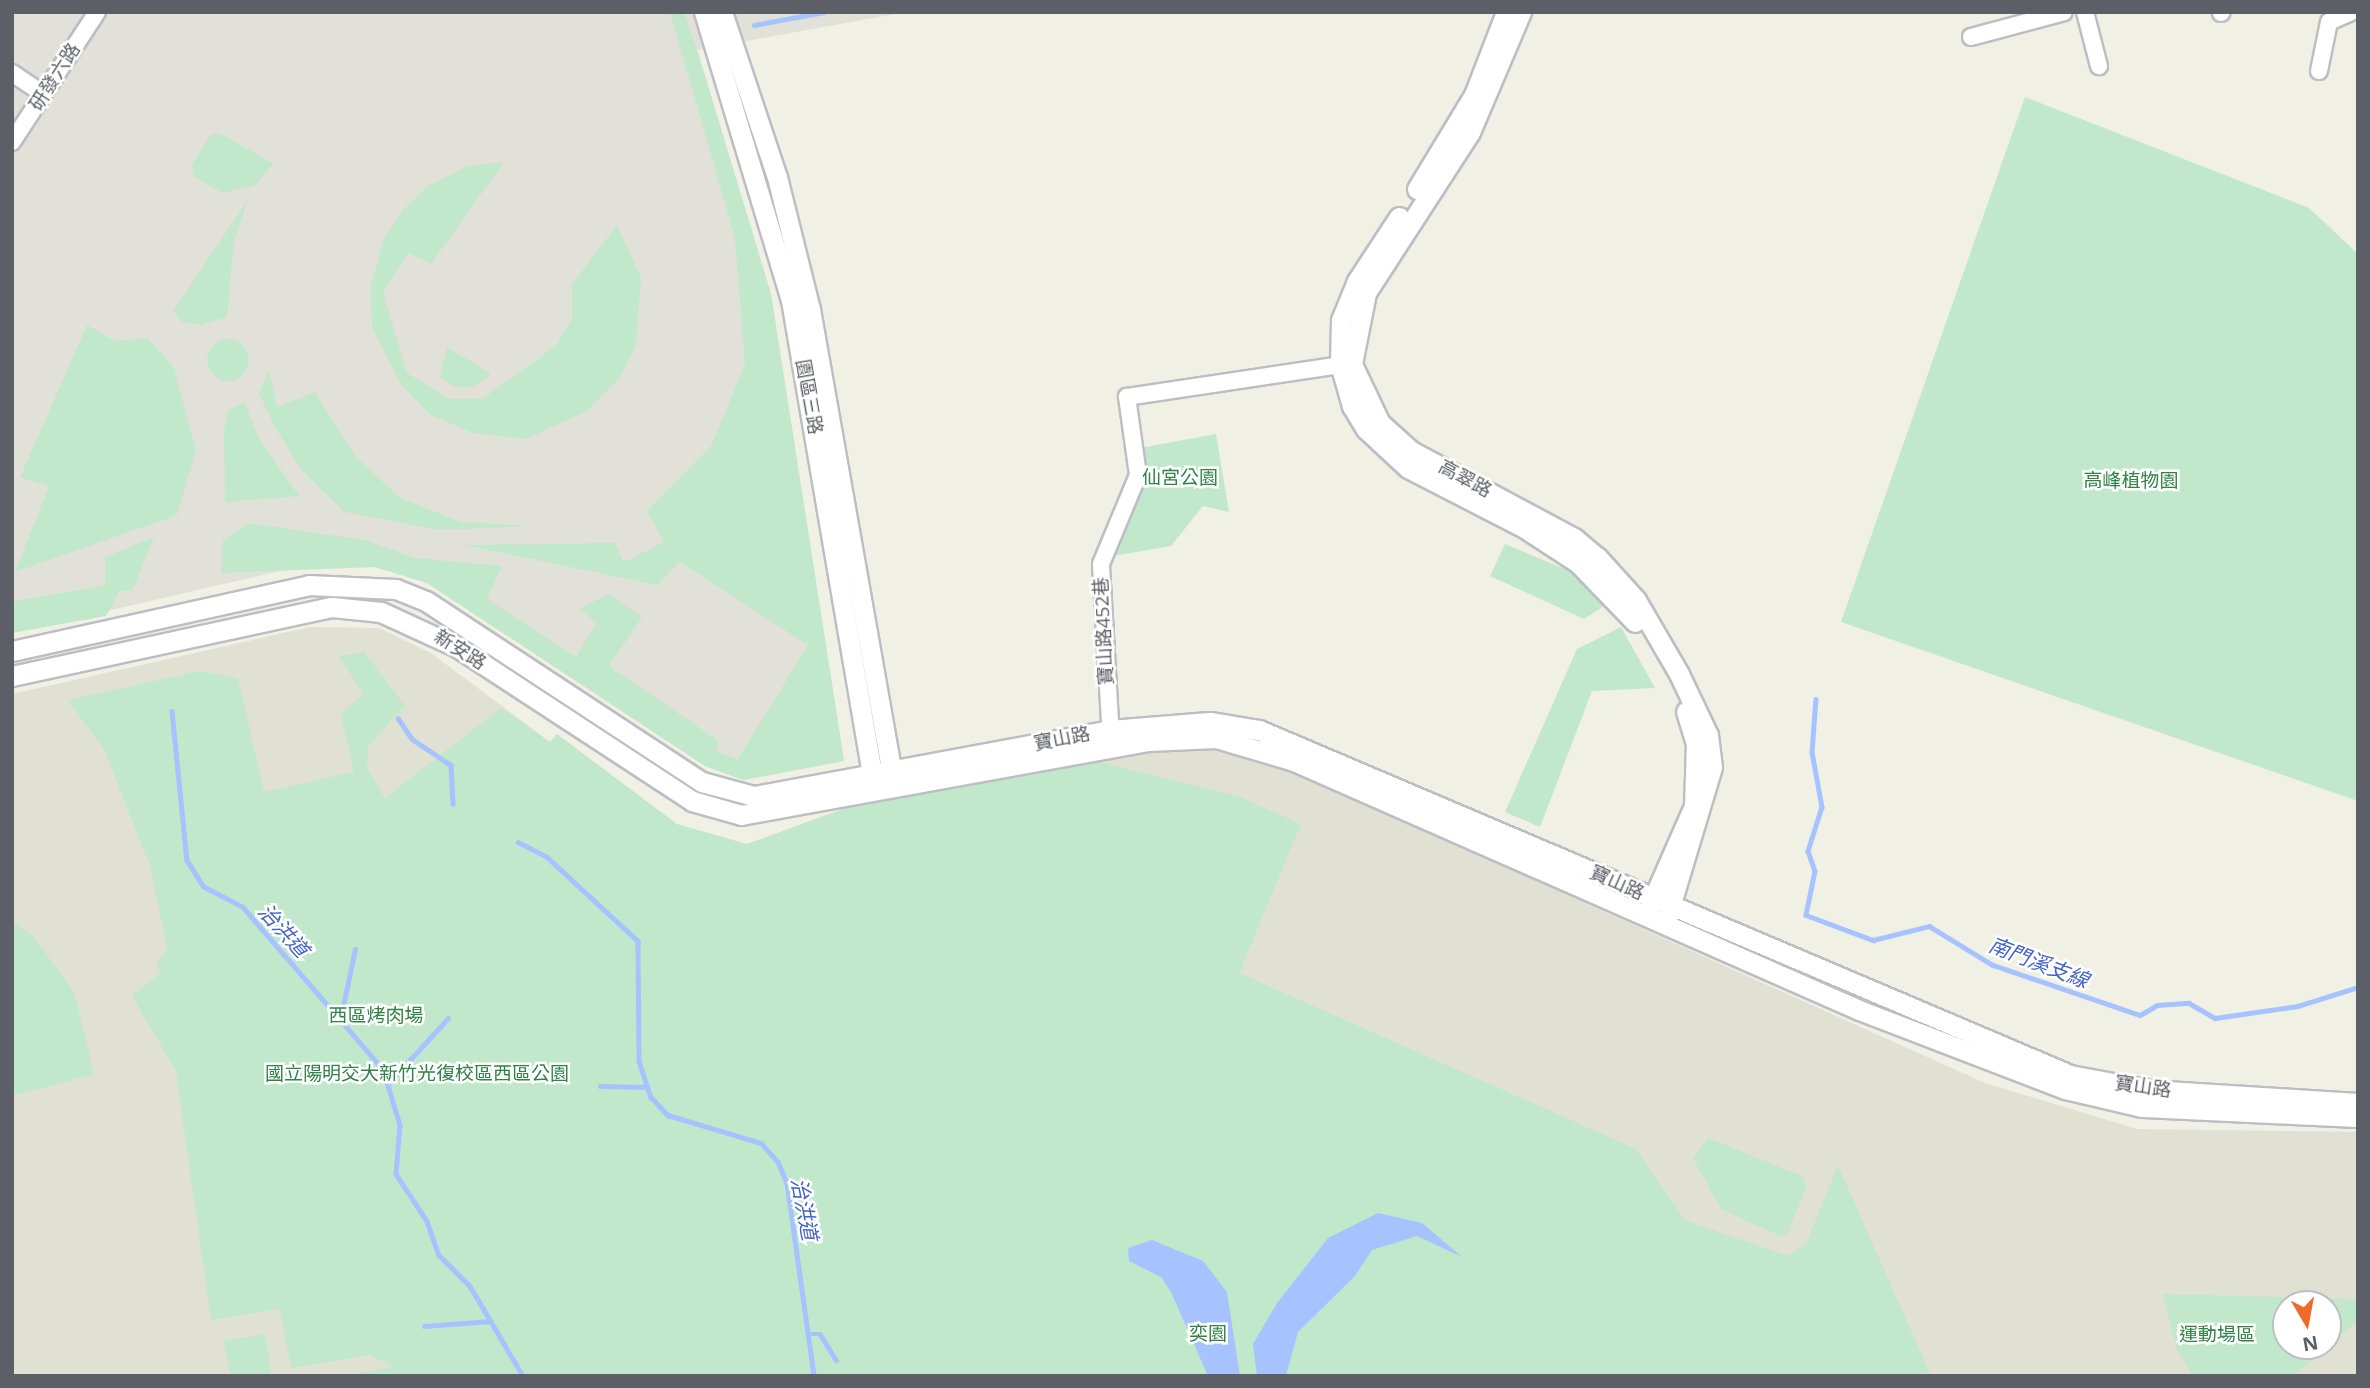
<!DOCTYPE html>
<meta charset="utf-8">
<style>
body{margin:0}
#map{position:relative;width:2370px;height:1388px;overflow:hidden;background:#f0f0e5;font-family:"Open Sans","Noto Sans TC",sans-serif}
div>[style]{position:absolute}
.industrial>*{inset:0;background:#e1e1d9}
.education>*{inset:0;background:#e0e0d3}
.green>*{inset:0;background:#c1e8ca}
.round{border-radius:50%}
.water>*{inset:0;background:#a6c3ff}
.stream>*{height:4.5px;margin:-2.25px;padding:0 2.25px;transform-origin:2.25px;border-radius:2.25px;background:#a6c3ff}
.roads{filter:drop-shadow(2px 0 #bdbdc4) drop-shadow(-2px 0 #bdbdc4) drop-shadow(0 2px #bdbdc4) drop-shadow(0 -2px #bdbdc4)}
.minor>*{height:16px;margin:-8px;padding:0 8px;transform-origin:8px;border-radius:8px;background:#fff}
.tertiary>*{height:19px;margin:-9.5px;padding:0 9.5px;transform-origin:9.5px;border-radius:9.5px;background:#fff}
span{translate:-50% -50%;white-space:nowrap;text-align:center;line-height:1.15;-webkit-text-stroke:5px #fff;paint-order:stroke}
.street-label{font-size:19px;color:#5d5f66}
.park-label{font-size:19px;color:#308247}
.water-label{font-size:21px;color:#4364c8;font-style:italic}
.frame{position:absolute;inset:0;border:14px solid #5d5f66;pointer-events:none}
.north{position:absolute;left:2272px;top:1290px;width:70px;height:70px;box-sizing:border-box;background:#fff;border:2px solid #bebfc2;border-radius:50%;rotate:170deg;font-size:19px;font-weight:700;line-height:28px;text-align:center;color:#5d5f66}
.north::after{content:'';display:block;margin:auto;width:24px;height:32px;background:#f0692b;clip-path:polygon(50% 0,100% 100%,50% 72%,0 100%)}
</style>
<div id="map">
<div class="industrial">
<i style="clip-path:polygon(12px 12px,906px 12px,697px 50px,771px 294px,844px 761px,743px 780px,705px 766px,427px 583px,375px 567px,306px 565px,12px 633px)"></i>
</div>
<div class="education">
<i style="clip-path:polygon(310px 627px,379px 628px,431px 653px,562px 751px,857px 1376px,12px 1376px,12px 694px)"></i>
<i style="clip-path:polygon(evenodd,1210px 749px,1261px 757px,1985px 1083px,2137px 1129px,2358px 1132px,2358px 1376px,931px 1376px,848px 807px,1158px 750px,1210px 749px,2286px 1304px,2328px 1304px,2328px 1346px,2286px 1346px,2286px 1304px)"></i>
</div>
<div class="green">
<i style="clip-path:polygon(670px 12px,684px 12px,697px 49px,771px 294px,844px 761px,743px 780px,705px 766px,427px 583px,375px 567px,221px 573px,223px 540px,248px 523px,364px 540px,415px 558px,502px 566px,487px 599px,576px 657px,596px 623px,580px 608px,609px 594px,642px 617px,609px 666px,719px 741px,717px 752px,738px 759px,808px 645px,680px 562px,657px 585px,464px 545px,614px 543px,624px 562px,664px 542px,647px 511px,711px 446px,745px 364px,735px 238px)"></i>
<i style="clip-path:polygon(2025px 97px,2309px 208px,2358px 254px,2358px 801px,1841px 622px)"></i>
<i style="clip-path:polygon(219px 133px,274px 164px,255px 185px,222px 193px,194px 176px,191px 166px,210px 136px)"></i>
<i style="clip-path:polygon(504px 162px,431px 264px,408px 253px,383px 292px,407px 373px,450px 399px,482px 399px,557px 345px,572px 318px,572px 284px,617px 225px,641px 278px,636px 345px,620px 377px,587px 411px,526px 439px,473px 433px,430px 415px,401px 384px,372px 328px,371px 285px,384px 239px,403px 210px,428px 186px,467px 166px)"></i>
<i style="clip-path:polygon(248px 200px,234px 241px,227px 317px,200px 325px,182px 322px,173px 311px)"></i>
<i style="clip-path:polygon(87px 325px,115px 341px,148px 338px,174px 368px,196px 450px,177px 515px,15px 572px,49px 486px,20px 477px)"></i>
<i class="round" style="left:207px;top:339px;width:42px;height:42px"></i>
<i style="clip-path:polygon(447px 347px,491px 374px,473px 387px,454px 387px,440px 376px)"></i>
<i style="clip-path:polygon(269px 370px,277px 407px,315px 392px,355px 456px,400px 498px,461px 522px,530px 526px,439px 530px,345px 512px,304px 473px,277px 431px,259px 394px)"></i>
<i style="clip-path:polygon(245px 403px,258px 437px,299px 496px,225px 502px,224px 431px,228px 410px)"></i>
<i style="clip-path:polygon(1216px 434px,1229px 512px,1203px 506px,1171px 546px,1113px 556px,1140px 448px)"></i>
<i style="clip-path:polygon(154px 537px,133px 589px,119px 592px,106px 616px,12px 633px,12px 602px,105px 585px,105px 557px)"></i>
<i style="clip-path:polygon(1505px 544px,1567px 570px,1607px 604px,1584px 619px,1490px 576px)"></i>
<i style="clip-path:polygon(1621px 627px,1655px 688px,1592px 691px,1540px 827px,1505px 812px,1577px 649px)"></i>
<i style="clip-path:polygon(364px 652px,405px 706px,368px 746px,367px 768px,385px 798px,501px 708px,550px 742px,557px 734px,677px 824px,747px 844px,848px 807px,1096px 761px,1237px 796px,1301px 824px,1239px 973px,1636px 1149px,1685px 1220px,1788px 1256px,1806px 1244px,1838px 1165px,1931px 1376px,341px 1376px,394px 1367px,369px 1355px,291px 1368px,280px 1309px,211px 1320px,176px 1071px,132px 996px,162px 972px,156px 965px,167px 949px,150px 866px,104px 749px,68px 700px,201px 671px,238px 678px,264px 792px,354px 772px,341px 713px,363px 694px,339px 656px)"></i>
<i style="clip-path:polygon(12px 921px,34px 937px,74px 992px,94px 1074px,12px 1096px)"></i>
<i style="clip-path:polygon(1708px 1138px,1804px 1177px,1806px 1187px,1788px 1233px,1780px 1236px,1721px 1209px,1693px 1158px)"></i>
<i style="clip-path:polygon(2163px 1294px,2358px 1299px,2358px 1320px,2328px 1346px,2328px 1304px,2286px 1304px,2286px 1346px,2328px 1346px,2294px 1376px,2192px 1376px,2176px 1347px)"></i>
<i style="clip-path:polygon(265px 1334px,272px 1376px,230px 1376px,224px 1341px)"></i>
</div>
<div class="water">
<i style="clip-path:polygon(1378px 1213px,1422px 1223px,1462px 1257px,1417px 1236px,1372px 1250px,1355px 1276px,1298px 1332px,1286px 1376px,1257px 1376px,1253px 1344px,1277px 1303px,1328px 1238px)"></i>
<i style="clip-path:polygon(1152px 1240px,1203px 1261px,1227px 1292px,1240px 1376px,1208px 1376px,1171px 1292px,1161px 1277px,1129px 1261px,1128px 1248px)"></i>
</div>
<div class="stream">
<i style="left:754px;top:25px;width:71px;rotate:-10.5deg"></i>
<i style="left:1816px;top:699px;width:53px;rotate:94.3deg"></i>
<i style="left:1812px;top:752px;width:56px;rotate:79.7deg"></i>
<i style="left:1822px;top:807px;width:46px;rotate:107.7deg"></i>
<i style="left:1808px;top:851px;width:21px;rotate:71deg"></i>
<i style="left:1815px;top:871px;width:45px;rotate:101.6deg"></i>
<i style="left:1806px;top:915px;width:72px;rotate:20.5deg"></i>
<i style="left:1873px;top:940px;width:58px;rotate:-14deg"></i>
<i style="left:1929px;top:926px;width:75px;rotate:31.4deg"></i>
<i style="left:1993px;top:965px;width:155px;rotate:18.8deg"></i>
<i style="left:2140px;top:1015px;width:20px;rotate:-30deg"></i>
<i style="left:2157px;top:1005px;width:32px;rotate:-4deg"></i>
<i style="left:2189px;top:1003px;width:30px;rotate:30deg"></i>
<i style="left:2215px;top:1018px;width:84px;rotate:-8.2deg"></i>
<i style="left:2298px;top:1006px;width:63px;rotate:-17.6deg"></i>
<i style="left:172px;top:711px;width:150px;rotate:84.3deg"></i>
<i style="left:187px;top:860px;width:31px;rotate:58deg"></i>
<i style="left:203px;top:886px;width:45px;rotate:27.7deg"></i>
<i style="left:243px;top:907px;width:214px;rotate:49.2deg"></i>
<i style="left:383px;top:1069px;width:59px;rotate:73.1deg"></i>
<i style="left:400px;top:1125px;width:49px;rotate:94.7deg"></i>
<i style="left:396px;top:1174px;width:56px;rotate:56.6deg"></i>
<i style="left:427px;top:1221px;width:36px;rotate:71deg"></i>
<i style="left:439px;top:1255px;width:44px;rotate:45deg"></i>
<i style="left:470px;top:1286px;width:104px;rotate:59.5deg"></i>
<i style="left:398px;top:718px;width:25px;rotate:56deg"></i>
<i style="left:412px;top:739px;width:47px;rotate:33.7deg"></i>
<i style="left:451px;top:765px;width:39px;rotate:87deg"></i>
<i style="left:518px;top:842px;width:33px;rotate:27deg"></i>
<i style="left:547px;top:857px;width:124px;rotate:42.7deg"></i>
<i style="left:638px;top:941px;width:120px;rotate:89.5deg"></i>
<i style="left:639px;top:1061px;width:38px;rotate:72deg"></i>
<i style="left:651px;top:1097px;width:25px;rotate:47deg"></i>
<i style="left:668px;top:1115px;width:97px;rotate:16.8deg"></i>
<i style="left:761px;top:1143px;width:25px;rotate:48deg"></i>
<i style="left:778px;top:1162px;width:23px;rotate:67deg"></i>
<i style="left:787px;top:1183px;width:195px;rotate:82deg"></i>
<i style="left:341px;top:1016px;width:68px;rotate:-78.2deg"></i>
<i style="left:388px;top:1084px;width:89px;rotate:-47.7deg"></i>
<i style="left:600px;top:1086px;width:47px;rotate:1.2deg"></i>
<i style="left:424px;top:1326px;width:67px;rotate:-4.3deg"></i>
<i style="left:810px;top:1334px;width:10px"></i>
<i style="left:820px;top:1334px;width:31px;rotate:58deg"></i>
</div>
<div class="roads">
<div class="minor">
<i style="left:2085px;top:12px;width:56px;rotate:75.5deg"></i>
<i style="left:2221px;top:13px;width:1px;rotate:-45deg"></i>
<i style="left:1971px;top:37px;width:96px;rotate:-15deg"></i>
<i style="left:2319px;top:71px;width:50px;rotate:-78.5deg"></i>
<i style="left:2329px;top:22px;width:24px;rotate:-24deg"></i>
<i style="left:12px;top:73px;width:37px;rotate:34deg"></i>
<i style="left:12px;top:142px;width:155px;rotate:-56.8deg"></i>
<i style="left:1111px;top:739px;width:175px;rotate:-93.3deg"></i>
<i style="left:1101px;top:564px;width:96px;rotate:-67.4deg"></i>
<i style="left:1138px;top:475px;width:79px;rotate:-98deg"></i>
<i style="left:1127px;top:397px;width:224px;rotate:-8.5deg"></i>
</div>
<div class="tertiary">
<i style="left:704px;top:12px;width:301px;rotate:73.2deg"></i>
<i style="left:791px;top:300px;width:493px;rotate:80.3deg"></i>
<i style="left:722px;top:12px;width:174px;rotate:71.6deg"></i>
<i style="left:777px;top:177px;width:136px;rotate:76deg"></i>
<i style="left:810px;top:309px;width:481px;rotate:80deg"></i>
<i style="left:1521px;top:12px;width:130px;rotate:113deg"></i>
<i style="left:1470px;top:132px;width:192px;rotate:122.9deg"></i>
<i style="left:1366px;top:293px;width:72px;rotate:101.2deg"></i>
<i style="left:1352px;top:364px;width:65px;rotate:64.6deg"></i>
<i style="left:1380px;top:423px;width:42px;rotate:42.1deg"></i>
<i style="left:1411px;top:451px;width:185px;rotate:28.1deg"></i>
<i style="left:1574px;top:538px;width:30px;rotate:40deg"></i>
<i style="left:1597px;top:557px;width:58px;rotate:47.8deg"></i>
<i style="left:1636px;top:600px;width:86px;rotate:59.8deg"></i>
<i style="left:1679px;top:674px;width:68px;rotate:64.6deg"></i>
<i style="left:1708px;top:735px;width:32px;rotate:83deg"></i>
<i style="left:1712px;top:767px;width:157px;rotate:106.7deg"></i>
<i style="left:1417px;top:189px;width:110px;rotate:-58.8deg"></i>
<i style="left:1474px;top:95px;width:89px;rotate:-68.9deg"></i>
<i style="left:1399px;top:217px;width:77px;rotate:123.3deg"></i>
<i style="left:1357px;top:281px;width:42px;rotate:112.3deg"></i>
<i style="left:1341px;top:320px;width:44px;rotate:91.3deg"></i>
<i style="left:1340px;top:364px;width:44px;rotate:74.1deg"></i>
<i style="left:1352px;top:406px;width:27px;rotate:59deg"></i>
<i style="left:1366px;top:429px;width:57px;rotate:42.9deg"></i>
<i style="left:1408px;top:468px;width:129px;rotate:27.2deg"></i>
<i style="left:1523px;top:527px;width:66px;rotate:33.2deg"></i>
<i style="left:1578px;top:563px;width:82px;rotate:46deg"></i>
<i style="left:12px;top:651px;width:304px;rotate:-12.5deg"></i>
<i style="left:309px;top:585px;width:87px;rotate:2.6deg"></i>
<i style="left:396px;top:589px;width:32px;rotate:22deg"></i>
<i style="left:426px;top:601px;width:330px;rotate:33.3deg"></i>
<i style="left:702px;top:782px;width:54px;rotate:15.1deg"></i>
<i style="left:754px;top:796px;width:362px;rotate:-10.5deg"></i>
<i style="left:1110px;top:730px;width:100px;rotate:-4.6deg"></i>
<i style="left:1210px;top:722px;width:50px;rotate:9.3deg"></i>
<i style="left:1259px;top:730px;width:881px;rotate:23.04deg"></i>
<i style="left:2070px;top:1075px;width:81px;rotate:10.6deg"></i>
<i style="left:2150px;top:1090px;width:208px;rotate:3.6deg"></i>
<i style="left:12px;top:676px;width:327px;rotate:-12.2deg"></i>
<i style="left:332px;top:607px;width:49px;rotate:5.8deg"></i>
<i style="left:381px;top:612px;width:84px;rotate:24.7deg"></i>
<i style="left:457px;top:647px;width:281px;rotate:33.2deg"></i>
<i style="left:692px;top:801px;width:51px;rotate:15.9deg"></i>
<i style="left:741px;top:815px;width:414px;rotate:-10.3deg"></i>
<i style="left:1148px;top:741px;width:68px;rotate:-2.5deg"></i>
<i style="left:1216px;top:738px;width:81px;rotate:16.4deg"></i>
<i style="left:1294px;top:761px;width:617px;rotate:23.78deg"></i>
<i style="left:1859px;top:1010px;width:221px;rotate:21deg"></i>
<i style="left:2065px;top:1089px;width:79px;rotate:13.2deg"></i>
<i style="left:2142px;top:1107px;width:216px;rotate:2.7deg"></i>
<i style="left:1649px;top:908px;width:111px;rotate:-66.2deg"></i>
<i style="left:1694px;top:806px;width:62px;rotate:-88.2deg"></i>
<i style="left:1696px;top:744px;width:34px;rotate:-107deg"></i>
</div>
</div>
<div class="street-label">
<span style="left:55px;top:77px;rotate:-57deg">研發六路</span>
<span style="left:809px;top:397px;rotate:80deg">園區三路</span>
<span style="left:1465px;top:479px;rotate:28deg">高翠路</span>
<span style="left:1104px;top:631px;rotate:-93deg">寶山路452巷</span>
<span style="left:460px;top:650px;rotate:32deg">新安路</span>
<span style="left:1062px;top:739px;rotate:-11deg">寶山路</span>
<span style="left:1617px;top:883px;rotate:24deg">寶山路</span>
<span style="left:2143px;top:1087px;rotate:8deg">寶山路</span>
</div>
<div class="park-label">
<span style="left:1180px;top:478px">仙宮公園</span>
<span style="left:2131px;top:481px">高峰植物園</span>
<span style="left:376px;top:1016px">西區烤肉場</span>
<span style="left:417px;top:1074px">國立陽明交大新竹光復校區西區公園</span>
<span style="left:1208px;top:1334px">奕園</span>
<span style="left:2217px;top:1335px">運動場區</span>
</div>
<div class="water-label">
<span style="left:284px;top:930px;rotate:48deg">治洪道</span>
<span style="left:2039px;top:962px;rotate:21deg">南門溪支線</span>
<span style="left:805px;top:1209px;rotate:79deg">治洪道</span>
</div>
<div class="frame"></div>
<div class="north">N</div>
</div>
